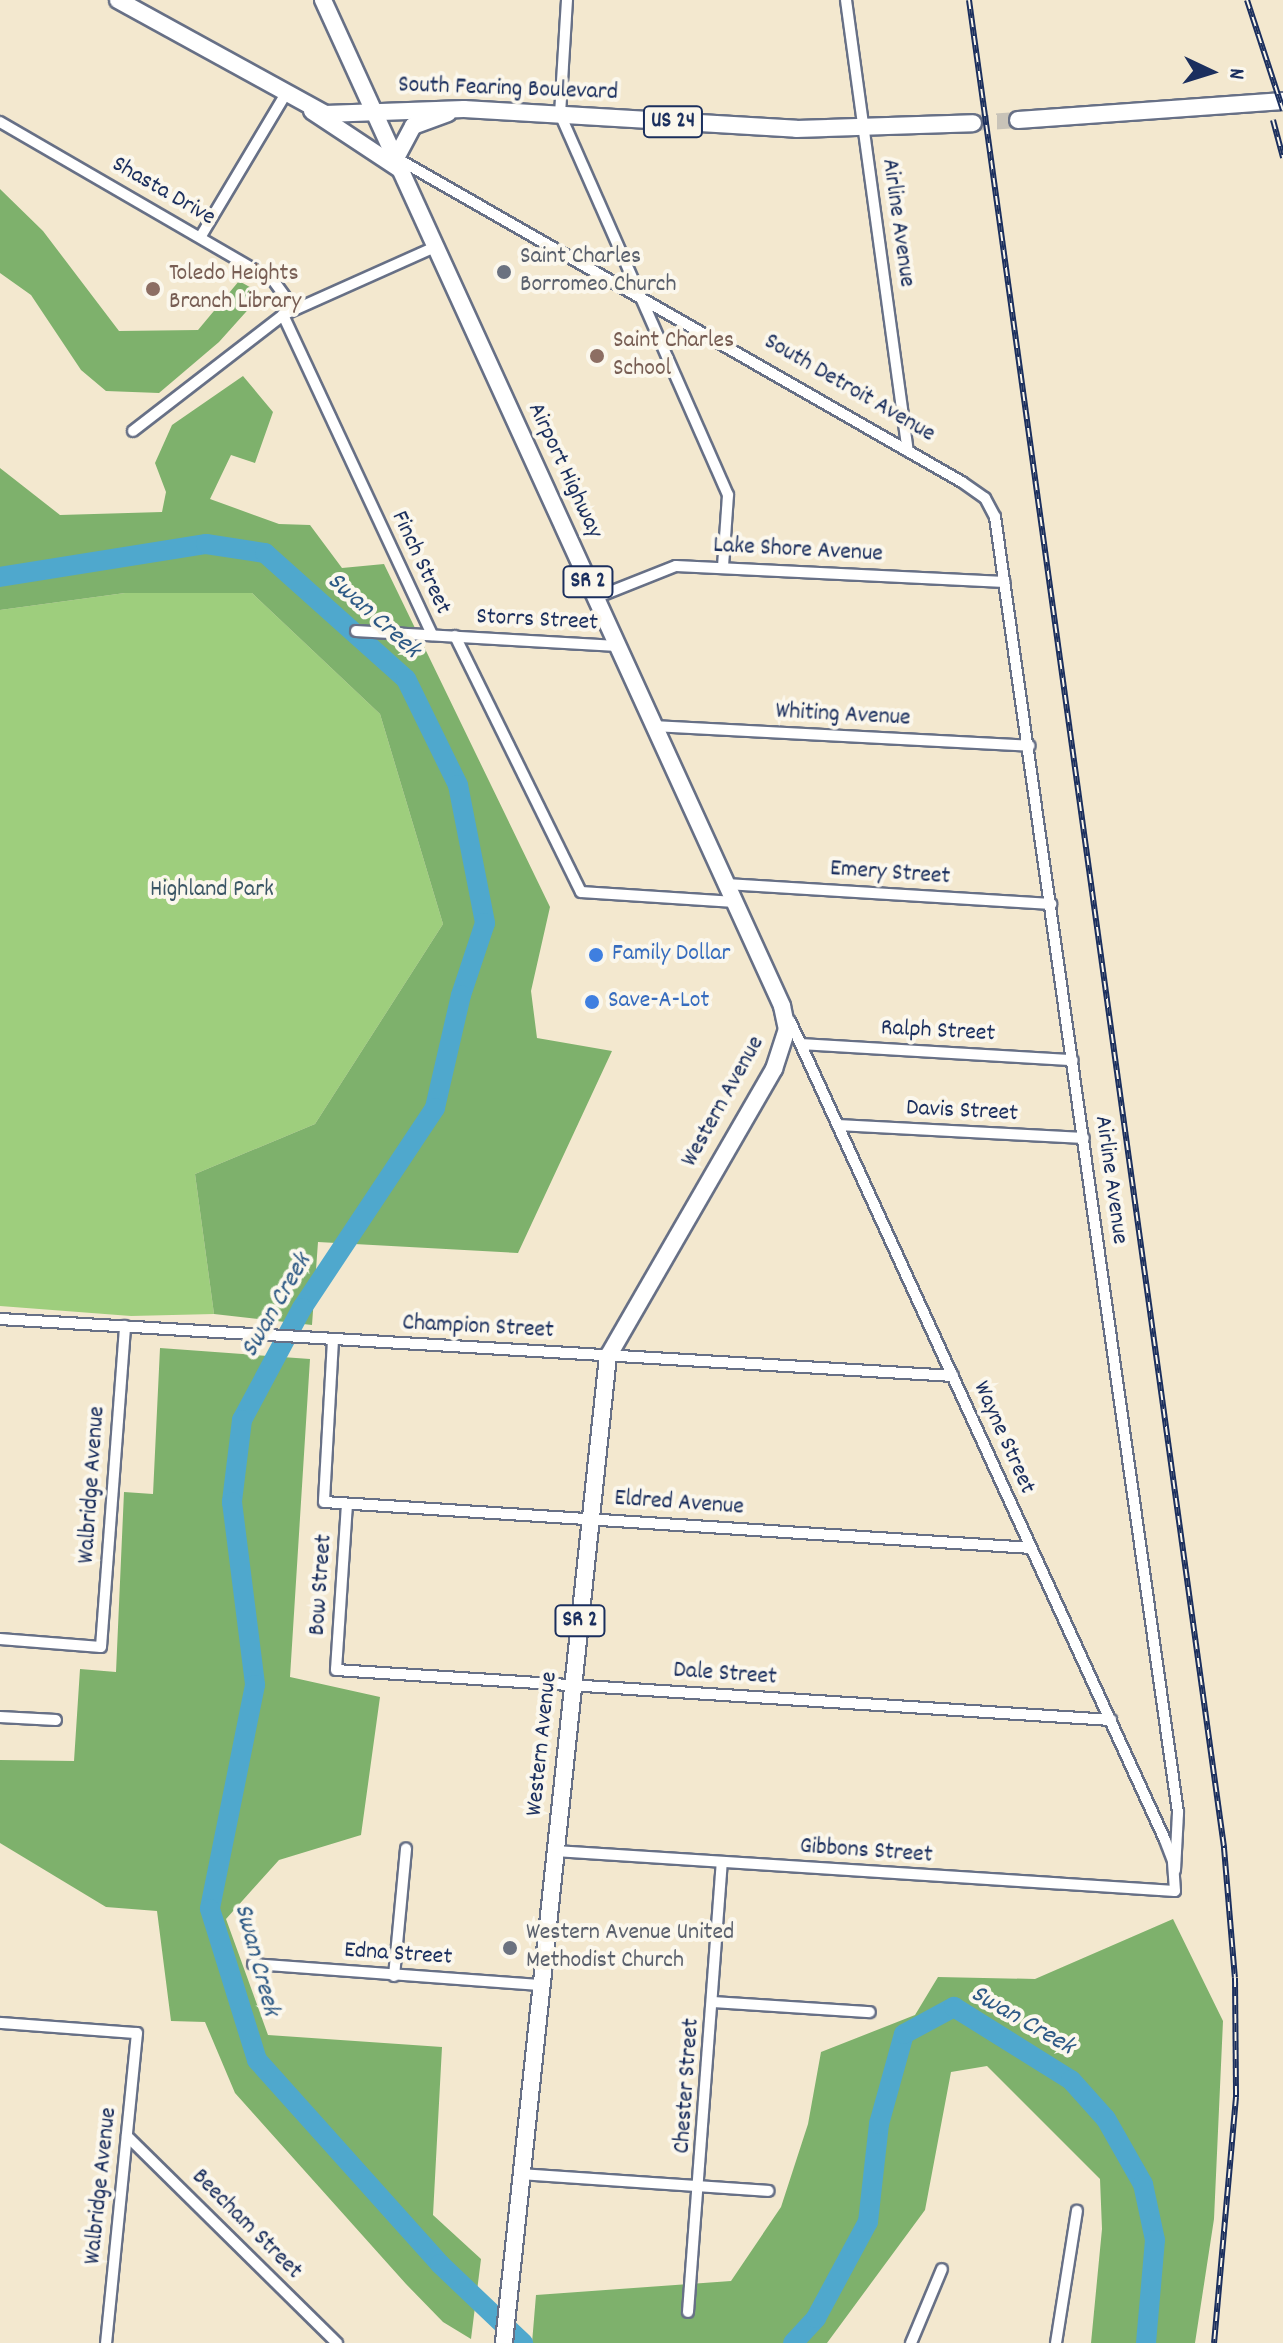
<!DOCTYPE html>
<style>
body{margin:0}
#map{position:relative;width:1283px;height:2343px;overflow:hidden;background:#f3e8cf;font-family:Dekko,sans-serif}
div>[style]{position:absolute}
.green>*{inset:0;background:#9ece7d}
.forest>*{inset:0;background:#7eb16c}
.river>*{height:20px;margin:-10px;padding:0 10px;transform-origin:10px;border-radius:10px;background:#4fa8cd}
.primary-tunnel>*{height:16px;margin-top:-8px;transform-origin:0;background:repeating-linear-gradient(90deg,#c8c3b8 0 16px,transparent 0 24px)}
.roads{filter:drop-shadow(2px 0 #677086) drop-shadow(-2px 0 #677086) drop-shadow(0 2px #677086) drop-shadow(0 -2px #677086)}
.street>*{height:10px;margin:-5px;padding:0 5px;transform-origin:5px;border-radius:5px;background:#fff}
.primary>*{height:16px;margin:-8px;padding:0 8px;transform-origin:8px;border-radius:8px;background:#fff}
.rail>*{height:6px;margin-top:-3px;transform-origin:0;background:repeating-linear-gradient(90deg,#fbf7ec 0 9px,#1b2f5e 0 18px);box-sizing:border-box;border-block:2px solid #1b2f5e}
.dots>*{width:22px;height:22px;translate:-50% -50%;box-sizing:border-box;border:4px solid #fbf7ec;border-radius:50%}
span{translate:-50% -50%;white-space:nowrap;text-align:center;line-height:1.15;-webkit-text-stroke:8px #fbf7ec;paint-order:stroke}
.shield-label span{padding:2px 6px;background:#fbf7ec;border:2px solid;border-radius:6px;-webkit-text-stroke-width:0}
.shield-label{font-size:22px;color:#1b2f5e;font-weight:700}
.street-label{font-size:24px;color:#1b2f5e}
.worship-label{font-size:24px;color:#5b616d}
.left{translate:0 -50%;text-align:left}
.education-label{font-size:24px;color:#785e54}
.park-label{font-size:24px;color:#3c5766}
.shop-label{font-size:24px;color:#366cbe}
.water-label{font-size:26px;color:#2d5985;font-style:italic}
.north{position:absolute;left:1171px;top:32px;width:80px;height:80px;-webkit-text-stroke:6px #fbf7ec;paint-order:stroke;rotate:94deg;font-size:22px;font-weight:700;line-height:32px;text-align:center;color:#1b2f5e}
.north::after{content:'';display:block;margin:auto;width:28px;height:36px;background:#1b2f5e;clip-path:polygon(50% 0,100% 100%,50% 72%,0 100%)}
</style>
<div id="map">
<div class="green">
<i style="clip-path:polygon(125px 593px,252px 593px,380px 714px,443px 924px,315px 1124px,195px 1174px,214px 1314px,131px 1316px,0 1306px,0 610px)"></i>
</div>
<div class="forest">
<i style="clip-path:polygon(0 189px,43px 231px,119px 331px,198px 330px,239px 281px,262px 294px,219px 342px,159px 393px,106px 391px,81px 370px,31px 295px,0 273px)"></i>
<i style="clip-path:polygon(243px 376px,273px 412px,255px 463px,231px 455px,210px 499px,279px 524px,310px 525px,342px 568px,384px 564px,550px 907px,531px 991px,537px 1038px,612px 1051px,518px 1253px,318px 1242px,312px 1325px,214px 1314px,195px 1174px,315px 1124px,443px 924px,380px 714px,252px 593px,125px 593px,0 610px,0 468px,60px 515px,162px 512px,166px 492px,155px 463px,172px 425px)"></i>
<i style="clip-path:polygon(160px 1348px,310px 1359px,290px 1677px,380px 1697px,361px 1835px,279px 1860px,226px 1919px,268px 2035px,442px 2047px,433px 2215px,481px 2259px,471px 2339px,443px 2322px,406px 2284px,235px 2093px,205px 2022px,171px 2021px,157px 1911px,106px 1907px,0 1843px,0 1760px,74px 1761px,80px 1669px,116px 1672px,124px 1492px,153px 1494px)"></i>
<i style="clip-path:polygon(1173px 1919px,1223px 2021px,1214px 2219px,1195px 2343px,1091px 2343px,1102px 2229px,1100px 2179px,987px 2066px,951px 2072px,925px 2210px,827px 2343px,532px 2343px,536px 2295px,731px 2281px,781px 2207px,808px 2124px,821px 2052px,915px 2015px,938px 1977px,1035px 1979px)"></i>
</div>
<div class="river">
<i style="left:0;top:577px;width:209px;rotate:-9.1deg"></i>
<i style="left:206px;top:544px;width:60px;rotate:8.7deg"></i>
<i style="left:265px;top:553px;width:189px;rotate:41.8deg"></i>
<i style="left:406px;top:679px;width:118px;rotate:63.9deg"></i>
<i style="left:458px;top:785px;width:141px;rotate:78.9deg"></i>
<i style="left:485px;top:923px;width:76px;rotate:108.4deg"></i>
<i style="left:461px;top:995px;width:116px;rotate:103deg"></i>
<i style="left:435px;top:1108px;width:240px;rotate:123.6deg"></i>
<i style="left:302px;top:1308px;width:127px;rotate:118.2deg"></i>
<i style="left:242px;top:1420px;width:83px;rotate:97deg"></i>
<i style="left:232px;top:1502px;width:184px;rotate:82.8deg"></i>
<i style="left:255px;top:1685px;width:228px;rotate:101.4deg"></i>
<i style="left:210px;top:1909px;width:158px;rotate:72.7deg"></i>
<i style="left:257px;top:2060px;width:274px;rotate:48.1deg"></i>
<i style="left:440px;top:2264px;width:115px;rotate:43.6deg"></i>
<i style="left:793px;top:2343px;width:34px;rotate:-47deg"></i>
<i style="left:816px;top:2318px;width:109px;rotate:-61.6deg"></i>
<i style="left:868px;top:2222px;width:99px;rotate:-83.6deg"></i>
<i style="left:879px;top:2124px;width:93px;rotate:-74.5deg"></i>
<i style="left:904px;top:2034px;width:57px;rotate:-28.4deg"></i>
<i style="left:954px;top:2007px;width:138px;rotate:32deg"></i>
<i style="left:1071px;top:2080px;width:52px;rotate:48.1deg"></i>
<i style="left:1106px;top:2119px;width:75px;rotate:60.4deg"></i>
<i style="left:1143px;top:2184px;width:57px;rotate:77.9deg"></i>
<i style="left:1155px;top:2240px;width:103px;rotate:95deg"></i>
</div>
<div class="primary-tunnel">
<i style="left:973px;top:123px;width:45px;rotate:-3.8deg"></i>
</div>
<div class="roads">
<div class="street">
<i style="left:567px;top:0;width:114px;rotate:93.5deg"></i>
<i style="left:560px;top:114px;width:416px;rotate:66.2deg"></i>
<i style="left:728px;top:495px;width:72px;rotate:94deg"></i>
<i style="left:846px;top:0;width:455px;rotate:82.2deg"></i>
<i style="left:0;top:122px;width:315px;rotate:30.1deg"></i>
<i style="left:273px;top:280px;width:36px;rotate:54deg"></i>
<i style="left:398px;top:159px;width:650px;rotate:29.8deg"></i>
<i style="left:962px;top:482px;width:28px;rotate:35deg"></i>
<i style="left:985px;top:498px;width:21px;rotate:62deg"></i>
<i style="left:995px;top:517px;width:1309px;rotate:81.96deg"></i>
<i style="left:1178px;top:1813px;width:57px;rotate:93deg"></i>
<i style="left:201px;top:236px;width:164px;rotate:-59.2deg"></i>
<i style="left:283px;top:315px;width:353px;rotate:65deg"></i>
<i style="left:133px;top:431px;width:190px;rotate:-37.7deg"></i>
<i style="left:283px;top:315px;width:167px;rotate:-24.1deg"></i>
<i style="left:595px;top:598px;width:87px;rotate:-21.6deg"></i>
<i style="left:676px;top:566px;width:329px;rotate:2.8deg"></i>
<i style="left:356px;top:631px;width:261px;rotate:3.3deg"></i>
<i style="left:455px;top:636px;width:285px;rotate:63.8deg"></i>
<i style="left:581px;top:892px;width:154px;rotate:3.7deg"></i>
<i style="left:653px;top:726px;width:377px;rotate:3deg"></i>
<i style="left:726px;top:884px;width:326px;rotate:3.5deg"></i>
<i style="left:801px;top:1044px;width:272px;rotate:3.4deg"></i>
<i style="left:838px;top:1125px;width:246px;rotate:3deg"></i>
<i style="left:0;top:1319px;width:955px;rotate:3.42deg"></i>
<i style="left:333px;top:1340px;width:162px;rotate:93.2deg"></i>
<i style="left:324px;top:1502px;width:708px;rotate:3.72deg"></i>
<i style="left:347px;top:1504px;width:166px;rotate:93.8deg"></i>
<i style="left:336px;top:1670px;width:777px;rotate:3.69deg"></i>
<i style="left:0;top:1639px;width:101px;rotate:4.5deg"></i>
<i style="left:101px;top:1647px;width:322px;rotate:-85.7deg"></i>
<i style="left:0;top:1717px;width:56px;rotate:3.1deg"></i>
<i style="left:555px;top:1851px;width:621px;rotate:3.69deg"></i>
<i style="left:1175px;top:1891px;width:30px;rotate:-94deg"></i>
<i style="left:1173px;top:1861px;width:22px;rotate:-111deg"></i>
<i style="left:1165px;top:1840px;width:901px;rotate:-114.6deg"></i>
<i style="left:253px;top:1964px;width:289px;rotate:4.2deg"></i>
<i style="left:394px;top:1976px;width:128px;rotate:-84.6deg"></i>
<i style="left:714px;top:2002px;width:156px;rotate:3.7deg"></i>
<i style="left:0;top:2023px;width:137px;rotate:4.2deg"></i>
<i style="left:137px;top:2033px;width:312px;rotate:95.7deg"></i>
<i style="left:127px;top:2136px;width:295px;rotate:44.6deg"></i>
<i style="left:521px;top:2174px;width:248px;rotate:3.9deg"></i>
<i style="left:688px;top:2312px;width:451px;rotate:-85.7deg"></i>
<i style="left:911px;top:2343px;width:80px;rotate:-67.3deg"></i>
<i style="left:1056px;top:2343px;width:134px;rotate:-81deg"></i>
</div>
<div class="primary">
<i style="left:118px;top:0;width:236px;rotate:28.8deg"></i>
<i style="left:325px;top:114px;width:139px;rotate:-2.1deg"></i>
<i style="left:464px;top:109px;width:333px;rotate:3.4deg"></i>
<i style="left:796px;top:129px;width:177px;rotate:-1.9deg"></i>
<i style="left:323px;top:0;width:1106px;rotate:65.47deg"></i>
<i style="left:782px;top:1006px;width:24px;rotate:78deg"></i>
<i style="left:787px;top:1029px;width:42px;rotate:108deg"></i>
<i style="left:774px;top:1069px;width:332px;rotate:120deg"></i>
<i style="left:608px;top:1356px;width:992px;rotate:96.02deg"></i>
<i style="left:312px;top:111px;width:107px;rotate:33.5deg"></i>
<i style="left:1018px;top:120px;width:266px;rotate:-4.1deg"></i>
<i style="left:396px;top:158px;width:36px;rotate:-62deg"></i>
<i style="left:413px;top:126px;width:37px;rotate:-20deg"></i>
</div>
</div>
<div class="rail">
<i style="left:969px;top:0;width:1866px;rotate:82.14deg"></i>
<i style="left:1224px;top:1848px;width:130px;rotate:85.2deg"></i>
<i style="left:1235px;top:1978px;width:119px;rotate:89.5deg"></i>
<i style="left:1236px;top:2097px;width:247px;rotate:95.1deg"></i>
<i style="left:1247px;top:0;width:116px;rotate:71.9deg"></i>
<i style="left:1273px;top:120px;width:39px;rotate:75deg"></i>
</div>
<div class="dots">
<i style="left:504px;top:272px;background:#6b7280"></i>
<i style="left:153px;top:289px;background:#8d6e63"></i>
<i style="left:597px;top:356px;background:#8d6e63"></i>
<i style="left:596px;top:955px;background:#3f7fe0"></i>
<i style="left:592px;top:1002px;background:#3f7fe0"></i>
<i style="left:510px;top:1948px;background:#6b7280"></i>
</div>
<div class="shield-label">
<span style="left:673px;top:122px">US 24</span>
<span style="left:588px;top:582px">SR 2</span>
<span style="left:580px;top:1621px">SR 2</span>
</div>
<div class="street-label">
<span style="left:508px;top:90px;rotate:2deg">South Fearing Boulevard</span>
<span style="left:163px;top:192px;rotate:30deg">Shasta Drive</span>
<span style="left:897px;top:223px;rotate:82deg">Airline Avenue</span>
<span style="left:849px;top:389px;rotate:30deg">South Detroit Avenue</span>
<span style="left:564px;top:471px;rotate:65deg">Airport Highway</span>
<span style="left:798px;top:551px;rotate:3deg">Lake Shore Avenue</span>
<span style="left:420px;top:563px;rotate:65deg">Finch Street</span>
<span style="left:537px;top:621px;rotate:3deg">Storrs Street</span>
<span style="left:843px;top:716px;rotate:3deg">Whiting Avenue</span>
<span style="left:890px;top:874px;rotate:4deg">Emery Street</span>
<span style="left:938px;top:1032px;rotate:3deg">Ralph Street</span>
<span style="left:724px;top:1102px;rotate:-61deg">Western Avenue</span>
<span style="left:962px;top:1112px;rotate:3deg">Davis Street</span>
<span style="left:1110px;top:1180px;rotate:82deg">Airline Avenue</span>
<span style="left:478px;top:1328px;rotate:3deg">Champion Street</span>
<span style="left:1003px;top:1438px;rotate:66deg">Wayne Street</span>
<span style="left:93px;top:1485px;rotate:-86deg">Walbridge Avenue</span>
<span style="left:679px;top:1504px;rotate:4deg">Eldred Avenue</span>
<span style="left:322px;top:1585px;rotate:-86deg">Bow Street</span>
<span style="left:725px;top:1675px;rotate:4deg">Dale Street</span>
<span style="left:543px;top:1744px;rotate:-84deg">Western Avenue</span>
<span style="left:866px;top:1852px;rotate:4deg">Gibbons Street</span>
<span style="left:398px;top:1955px;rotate:4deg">Edna Street</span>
<span style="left:688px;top:2086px;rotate:-86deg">Chester Street</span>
<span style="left:102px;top:2186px;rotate:-84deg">Walbridge Avenue</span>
<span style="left:246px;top:2225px;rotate:45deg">Beecham Street</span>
</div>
<div class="worship-label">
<span class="left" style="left:520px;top:272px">Saint Charles<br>Borromeo Church</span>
<span class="left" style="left:526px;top:1948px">Western Avenue United<br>Methodist Church</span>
</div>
<div class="education-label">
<span class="left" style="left:169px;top:289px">Toledo Heights<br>Branch Library</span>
<span class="left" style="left:613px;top:356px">Saint Charles<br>School</span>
</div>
<div class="park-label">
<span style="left:212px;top:891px">Highland Park</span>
</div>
<div class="shop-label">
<span class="left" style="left:612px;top:955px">Family Dollar</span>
<span class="left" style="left:608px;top:1002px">Save-A-Lot</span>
</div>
<div class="water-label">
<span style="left:373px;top:616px;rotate:42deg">Swan Creek</span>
<span style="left:277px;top:1306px;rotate:-60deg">Swan Creek</span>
<span style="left:256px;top:1960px;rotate:75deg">Swan Creek</span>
<span style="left:1022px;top:2021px;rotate:30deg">Swan Creek</span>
</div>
<div class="north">N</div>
</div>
